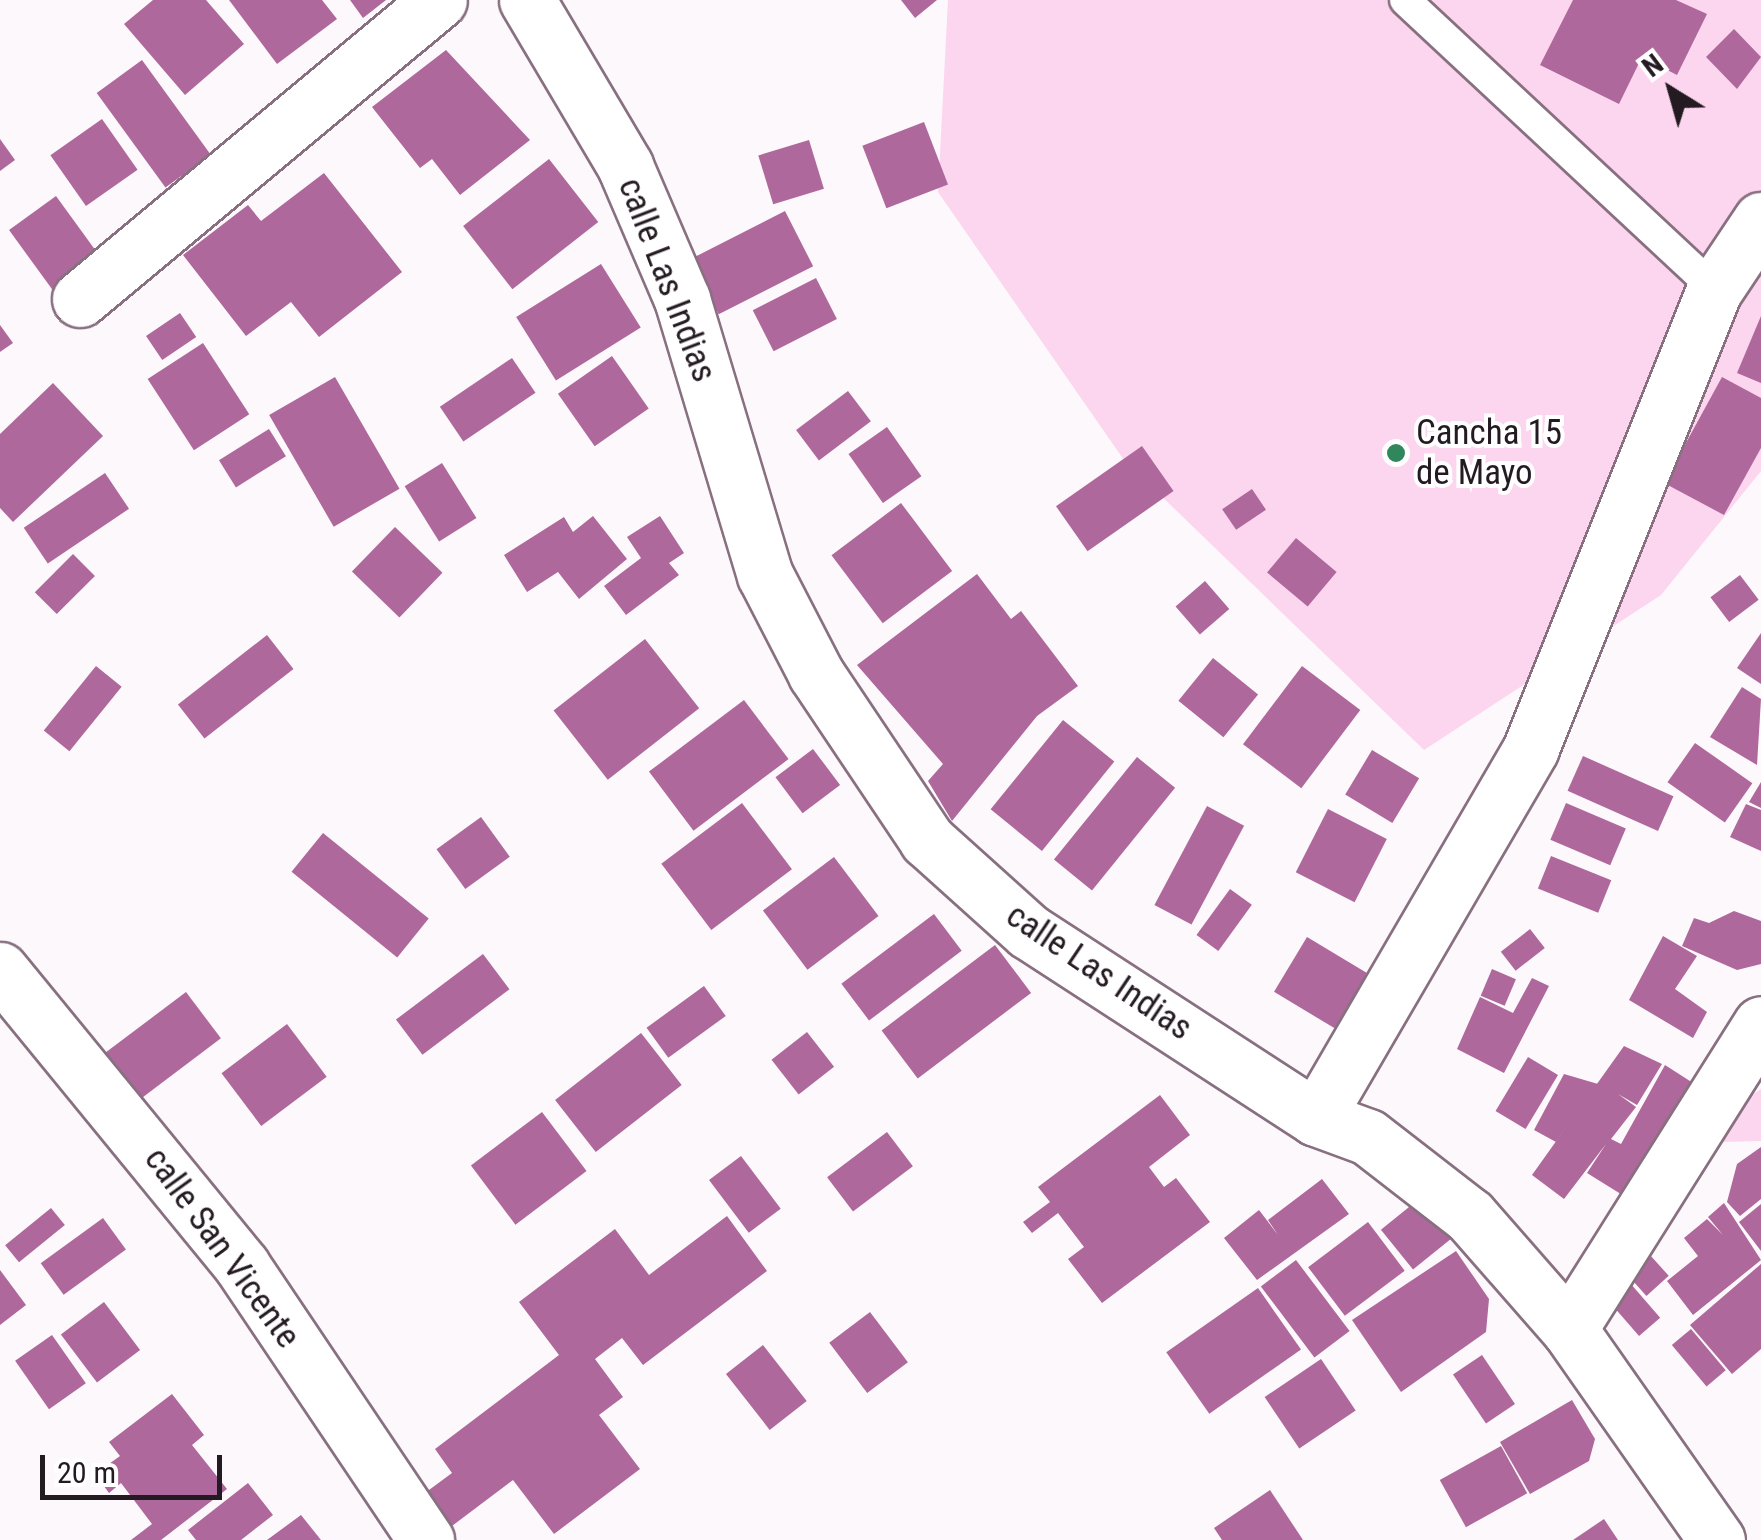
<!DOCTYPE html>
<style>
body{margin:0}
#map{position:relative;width:1761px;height:1540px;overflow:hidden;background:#fdf8fb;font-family:"Roboto Condensed",sans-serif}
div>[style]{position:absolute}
.green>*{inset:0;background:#fcd5ef}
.building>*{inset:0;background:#ae689b;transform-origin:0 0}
.roads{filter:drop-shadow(2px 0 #887081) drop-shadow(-2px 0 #887081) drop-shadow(0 2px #887081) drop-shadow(0 -2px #887081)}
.lane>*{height:30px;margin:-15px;padding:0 15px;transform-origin:15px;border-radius:15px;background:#fff}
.street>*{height:55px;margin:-27.5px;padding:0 27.5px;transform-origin:27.5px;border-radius:27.5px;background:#fff}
.dots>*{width:28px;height:28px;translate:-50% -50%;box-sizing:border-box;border:5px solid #fff;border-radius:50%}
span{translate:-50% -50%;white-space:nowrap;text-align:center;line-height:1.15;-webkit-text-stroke:8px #fff;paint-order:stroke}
.street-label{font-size:35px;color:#241a21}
.poi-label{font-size:35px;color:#241a21}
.left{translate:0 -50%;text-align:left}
.north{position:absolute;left:1621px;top:40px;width:100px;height:100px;-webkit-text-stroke:8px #fff;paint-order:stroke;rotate:323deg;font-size:28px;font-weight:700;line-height:40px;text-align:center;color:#241a21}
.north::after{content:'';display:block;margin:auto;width:35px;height:45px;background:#241a21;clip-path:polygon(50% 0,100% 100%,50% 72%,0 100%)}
.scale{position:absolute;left:40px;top:1455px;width:182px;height:45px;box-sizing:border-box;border:5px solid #241a21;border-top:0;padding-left:12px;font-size:30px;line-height:35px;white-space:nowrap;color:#241a21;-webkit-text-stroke:8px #fff;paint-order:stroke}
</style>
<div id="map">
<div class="green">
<i style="clip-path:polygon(948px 0,1761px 0,1761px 471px,1661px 595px,1424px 750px,1124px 460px,938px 192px)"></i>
<i style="clip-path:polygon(1761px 1089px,1761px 1141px,1722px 1142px,1729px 1110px)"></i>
</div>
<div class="building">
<i style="clip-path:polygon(153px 0,206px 0,244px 44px,185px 95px,124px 24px)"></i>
<i style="clip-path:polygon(229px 0,322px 0,337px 19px,277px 64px)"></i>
<i style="clip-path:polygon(350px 0,386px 0,363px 18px)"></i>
<i style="clip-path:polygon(901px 0,937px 0,915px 18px)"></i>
<i style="clip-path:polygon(1573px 0,1676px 0,1707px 14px,1677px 75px,1642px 57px,1619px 104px,1540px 65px)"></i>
<i style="clip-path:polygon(1734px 29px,1761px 57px,1737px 89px,1706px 57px)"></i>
<i style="clip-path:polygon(446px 50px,530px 140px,460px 195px,432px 159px,420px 168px,372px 107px)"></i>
<i style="left:142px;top:60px;width:117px;height:56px;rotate:54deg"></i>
<i style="left:102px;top:119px;width:62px;height:63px;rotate:55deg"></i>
<i style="left:924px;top:122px;width:67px;height:66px;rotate:69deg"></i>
<i style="clip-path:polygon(0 139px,15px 160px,0 171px)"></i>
<i style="left:809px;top:140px;width:51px;height:53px;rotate:73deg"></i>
<i style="left:549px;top:159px;width:80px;height:109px;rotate:52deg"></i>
<i style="clip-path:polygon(324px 173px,402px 272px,319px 337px,291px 302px,246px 336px,183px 255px,248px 205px,261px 221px)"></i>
<i style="left:56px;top:196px;width:76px;height:58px;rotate:54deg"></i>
<i style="left:785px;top:211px;width:62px;height:106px;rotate:63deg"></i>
<i style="left:601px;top:264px;width:75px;height:100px;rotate:58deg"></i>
<i style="left:816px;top:278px;width:46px;height:71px;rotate:63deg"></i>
<i style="left:180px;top:313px;width:29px;height:41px;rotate:56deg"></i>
<i style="clip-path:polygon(1761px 316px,1761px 383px,1737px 373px)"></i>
<i style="clip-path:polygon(0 325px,13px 343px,0 352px)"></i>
<i style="left:203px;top:343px;width:85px;height:66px;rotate:57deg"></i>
<i style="left:612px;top:356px;width:64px;height:66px;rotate:55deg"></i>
<i style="left:512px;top:358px;width:42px;height:87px;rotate:56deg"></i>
<i style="left:335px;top:377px;width:129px;height:76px;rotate:60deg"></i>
<i style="clip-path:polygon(1722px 377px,1761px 398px,1761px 448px,1724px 515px,1664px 483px)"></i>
<i style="clip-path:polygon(53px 383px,103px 436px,13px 522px,0 508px,0 434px)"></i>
<i style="left:848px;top:391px;width:38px;height:65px;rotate:53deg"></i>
<i style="left:887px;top:427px;width:60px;height:47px;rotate:55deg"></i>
<i style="left:269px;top:429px;width:32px;height:59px;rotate:58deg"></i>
<i style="left:1142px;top:446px;width:55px;height:105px;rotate:55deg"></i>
<i style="left:442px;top:463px;width:65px;height:44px;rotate:58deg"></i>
<i style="left:105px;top:473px;width:43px;height:98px;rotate:56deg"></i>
<i style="left:1252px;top:489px;width:25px;height:36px;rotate:56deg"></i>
<i style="left:901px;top:503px;width:85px;height:87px;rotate:53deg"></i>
<i style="clip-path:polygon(593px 516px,627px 559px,579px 599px,558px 572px,527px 592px,504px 555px,564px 517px,573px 532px)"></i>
<i style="clip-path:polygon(660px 516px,684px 553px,669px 563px,679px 575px,626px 615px,604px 586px,641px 558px,627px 537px)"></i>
<i style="left:395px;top:527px;width:66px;height:62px;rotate:44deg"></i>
<i style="left:1296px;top:538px;width:53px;height:45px;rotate:40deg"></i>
<i style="left:73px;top:554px;width:31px;height:54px;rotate:45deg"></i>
<i style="clip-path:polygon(977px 574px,1011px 619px,1021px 611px,1078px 686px,1037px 716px,952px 821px,928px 781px,943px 764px,857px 665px)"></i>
<i style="left:1740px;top:575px;width:31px;height:37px;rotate:53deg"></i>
<i style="left:1205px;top:581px;width:37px;height:39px;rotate:49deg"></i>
<i style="clip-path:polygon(1761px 633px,1761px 684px,1737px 668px)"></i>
<i style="left:267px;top:635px;width:43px;height:113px;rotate:52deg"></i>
<i style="left:645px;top:639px;width:88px;height:116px;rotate:52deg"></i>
<i style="left:1213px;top:658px;width:58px;height:55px;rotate:39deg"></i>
<i style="left:96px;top:666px;width:33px;height:83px;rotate:39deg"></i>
<i style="left:1302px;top:666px;width:73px;height:98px;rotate:37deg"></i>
<i style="clip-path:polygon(1742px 687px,1761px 699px,1757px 765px,1710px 737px)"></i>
<i style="left:744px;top:700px;width:74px;height:119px;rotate:53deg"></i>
<i style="left:1063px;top:720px;width:66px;height:115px;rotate:39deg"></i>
<i style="left:1695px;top:743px;width:70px;height:48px;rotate:35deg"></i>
<i style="left:813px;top:749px;width:45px;height:47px;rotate:53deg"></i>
<i style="left:1372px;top:750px;width:55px;height:52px;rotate:31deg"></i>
<i style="left:1583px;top:756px;width:99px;height:38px;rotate:24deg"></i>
<i style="left:1137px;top:757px;width:49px;height:132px;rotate:39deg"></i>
<i style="clip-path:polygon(1761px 782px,1761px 808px,1749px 802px)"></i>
<i style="left:742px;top:803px;width:83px;height:101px;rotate:53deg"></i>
<i style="left:1566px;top:803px;width:65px;height:40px;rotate:23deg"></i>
<i style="clip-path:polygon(1746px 804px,1761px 810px,1761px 851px,1730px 837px)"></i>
<i style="left:1207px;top:806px;width:42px;height:112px;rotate:28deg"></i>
<i style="left:1328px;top:809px;width:66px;height:71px;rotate:27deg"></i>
<i style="left:481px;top:817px;width:49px;height:55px;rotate:54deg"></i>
<i style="left:323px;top:833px;width:136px;height:50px;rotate:39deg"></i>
<i style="left:1551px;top:856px;width:65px;height:35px;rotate:22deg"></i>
<i style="left:834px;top:857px;width:74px;height:89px;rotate:53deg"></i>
<i style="left:1230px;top:889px;width:27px;height:57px;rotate:36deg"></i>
<i style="clip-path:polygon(1734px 911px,1761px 921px,1761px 964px,1737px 970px,1682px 946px,1694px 918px,1709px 923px)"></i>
<i style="left:934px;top:914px;width:46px;height:116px;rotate:53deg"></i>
<i style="left:1530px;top:929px;width:24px;height:37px;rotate:52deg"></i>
<i style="clip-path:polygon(1663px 936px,1697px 956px,1675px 989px,1707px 1012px,1693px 1038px,1629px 1000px)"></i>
<i style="left:1307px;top:937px;width:83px;height:64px;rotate:31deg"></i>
<i style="left:995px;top:945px;width:60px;height:142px;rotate:53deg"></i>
<i style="left:483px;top:954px;width:44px;height:109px;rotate:53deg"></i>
<i style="left:1492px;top:969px;width:26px;height:29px;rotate:23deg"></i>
<i style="clip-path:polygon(1532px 978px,1549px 986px,1504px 1073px,1457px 1049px,1480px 997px,1513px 1013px)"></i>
<i style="left:704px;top:986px;width:37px;height:71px;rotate:54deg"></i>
<i style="left:186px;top:992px;width:58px;height:114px;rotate:53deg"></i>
<i style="left:287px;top:1024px;width:66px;height:82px;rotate:53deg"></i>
<i style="left:807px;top:1032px;width:44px;height:45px;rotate:52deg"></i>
<i style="left:641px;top:1033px;width:66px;height:109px;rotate:52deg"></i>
<i style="clip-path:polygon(1624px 1046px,1662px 1064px,1637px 1105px,1618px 1094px,1636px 1107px,1611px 1139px,1621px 1144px,1665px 1065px,1693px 1083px,1624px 1196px,1587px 1173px,1606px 1144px,1564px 1199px,1532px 1175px)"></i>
<i style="left:1528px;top:1057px;width:35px;height:63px;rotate:31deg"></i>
<i style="clip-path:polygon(1564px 1074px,1598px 1084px,1556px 1142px,1534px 1130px)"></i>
<i style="clip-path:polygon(1160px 1095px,1190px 1135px,1149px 1167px,1164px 1187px,1176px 1178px,1210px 1222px,1102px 1303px,1068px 1259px,1084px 1247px,1058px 1213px,1032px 1233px,1023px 1222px,1050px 1202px,1038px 1187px)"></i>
<i style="left:542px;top:1112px;width:74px;height:89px;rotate:53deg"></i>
<i style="left:887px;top:1132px;width:43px;height:75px;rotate:53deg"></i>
<i style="clip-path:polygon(1761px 1147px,1761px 1199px,1740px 1216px,1727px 1202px,1737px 1164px)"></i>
<i style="left:741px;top:1156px;width:66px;height:40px;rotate:53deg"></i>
<i style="clip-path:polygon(1322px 1179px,1349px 1214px,1257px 1280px,1224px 1238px,1259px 1210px,1278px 1235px,1268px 1220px)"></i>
<i style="left:1419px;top:1199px;width:51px;height:49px;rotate:51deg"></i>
<i style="clip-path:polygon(1724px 1203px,1761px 1260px,1693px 1315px,1667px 1281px,1698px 1256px,1684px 1238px,1707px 1219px,1723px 1235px,1708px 1217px)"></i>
<i style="clip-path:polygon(1761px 1204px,1761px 1251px,1739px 1222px)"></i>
<i style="left:51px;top:1208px;width:22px;height:59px;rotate:51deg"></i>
<i style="clip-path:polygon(727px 1216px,767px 1271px,643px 1365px,622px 1338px,595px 1359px,623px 1397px,599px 1415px,640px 1469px,554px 1534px,513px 1480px,436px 1538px,410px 1504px,452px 1473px,435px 1449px,559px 1355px,519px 1302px,615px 1229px,649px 1275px)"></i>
<i style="left:103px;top:1218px;width:39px;height:77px;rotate:54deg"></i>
<i style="left:1368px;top:1222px;width:61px;height:75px;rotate:53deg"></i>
<i style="clip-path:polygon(1456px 1251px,1489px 1299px,1486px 1332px,1401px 1392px,1352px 1320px)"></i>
<i style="left:1650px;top:1255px;width:28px;height:30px;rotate:48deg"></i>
<i style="left:1296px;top:1260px;width:89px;height:44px;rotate:53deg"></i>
<i style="clip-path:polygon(1761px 1264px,1761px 1349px,1732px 1374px,1690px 1325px)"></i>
<i style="clip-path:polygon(0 1270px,26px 1305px,0 1325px)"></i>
<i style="left:1630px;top:1283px;width:46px;height:28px;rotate:49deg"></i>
<i style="left:1258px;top:1288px;width:75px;height:112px;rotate:55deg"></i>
<i style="left:104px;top:1302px;width:60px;height:54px;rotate:53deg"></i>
<i style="left:870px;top:1312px;width:63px;height:51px;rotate:53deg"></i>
<i style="left:1691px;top:1329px;width:54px;height:25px;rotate:50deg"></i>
<i style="left:52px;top:1335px;width:59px;height:45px;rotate:55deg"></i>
<i style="left:763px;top:1345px;width:71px;height:47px;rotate:52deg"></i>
<i style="left:1482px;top:1355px;width:59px;height:35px;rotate:56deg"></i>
<i style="left:1321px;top:1359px;width:62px;height:68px;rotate:56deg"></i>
<i style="clip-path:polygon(172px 1394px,204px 1435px,192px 1445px,227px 1489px,161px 1540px,131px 1540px,152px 1524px,121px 1483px,109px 1493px,95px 1474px,120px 1456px,109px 1442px)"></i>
<i style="clip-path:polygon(1572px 1400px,1595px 1439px,1589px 1461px,1530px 1494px,1500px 1442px)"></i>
<i style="left:1501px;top:1446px;width:54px;height:70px;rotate:61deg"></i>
<i style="clip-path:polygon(248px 1483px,273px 1515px,241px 1540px,196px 1540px,188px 1530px)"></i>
<i style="clip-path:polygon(1270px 1490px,1303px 1540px,1222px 1540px,1214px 1528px)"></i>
<i style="clip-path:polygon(301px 1515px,321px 1540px,267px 1540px)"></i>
<i style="clip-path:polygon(1604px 1519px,1618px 1540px,1573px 1540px)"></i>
</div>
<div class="roads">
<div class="lane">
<i style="left:1405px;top:0;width:424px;rotate:43deg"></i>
</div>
<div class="street">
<i style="left:527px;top:0;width:193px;rotate:59.4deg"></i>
<i style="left:625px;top:166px;width:145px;rotate:66.8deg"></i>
<i style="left:682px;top:299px;width:288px;rotate:73.3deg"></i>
<i style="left:765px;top:575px;width:111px;rotate:62.7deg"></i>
<i style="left:816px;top:674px;width:200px;rotate:56.2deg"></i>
<i style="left:927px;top:840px;width:136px;rotate:42deg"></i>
<i style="left:1028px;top:931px;width:343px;rotate:33deg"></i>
<i style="left:1316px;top:1118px;width:55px;rotate:20.1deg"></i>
<i style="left:1368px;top:1137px;width:129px;rotate:37.8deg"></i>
<i style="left:1470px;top:1216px;width:150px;rotate:48.8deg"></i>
<i style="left:1569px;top:1329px;width:258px;rotate:55deg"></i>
<i style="left:80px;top:299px;width:467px;rotate:-39.8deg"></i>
<i style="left:0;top:970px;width:382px;rotate:50.7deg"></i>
<i style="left:242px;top:1266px;width:330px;rotate:56.1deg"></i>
<i style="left:1316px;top:1118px;width:428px;rotate:-59.8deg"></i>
<i style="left:1531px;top:748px;width:495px;rotate:-68.2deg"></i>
<i style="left:1715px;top:289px;width:83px;rotate:-56.3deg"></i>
<i style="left:1569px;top:1329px;width:360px;rotate:-57.8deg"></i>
</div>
</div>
<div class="dots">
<i style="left:1396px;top:453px;background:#30875b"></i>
</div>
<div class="street-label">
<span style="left:667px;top:280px;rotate:69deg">calle Las Indias</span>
<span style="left:1099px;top:972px;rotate:34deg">calle Las Indias</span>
<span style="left:222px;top:1248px;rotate:54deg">calle San Vicente</span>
</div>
<div class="poi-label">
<span class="left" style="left:1416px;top:453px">Cancha 15<br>de Mayo</span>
</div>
<div class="north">N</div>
<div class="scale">20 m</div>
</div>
